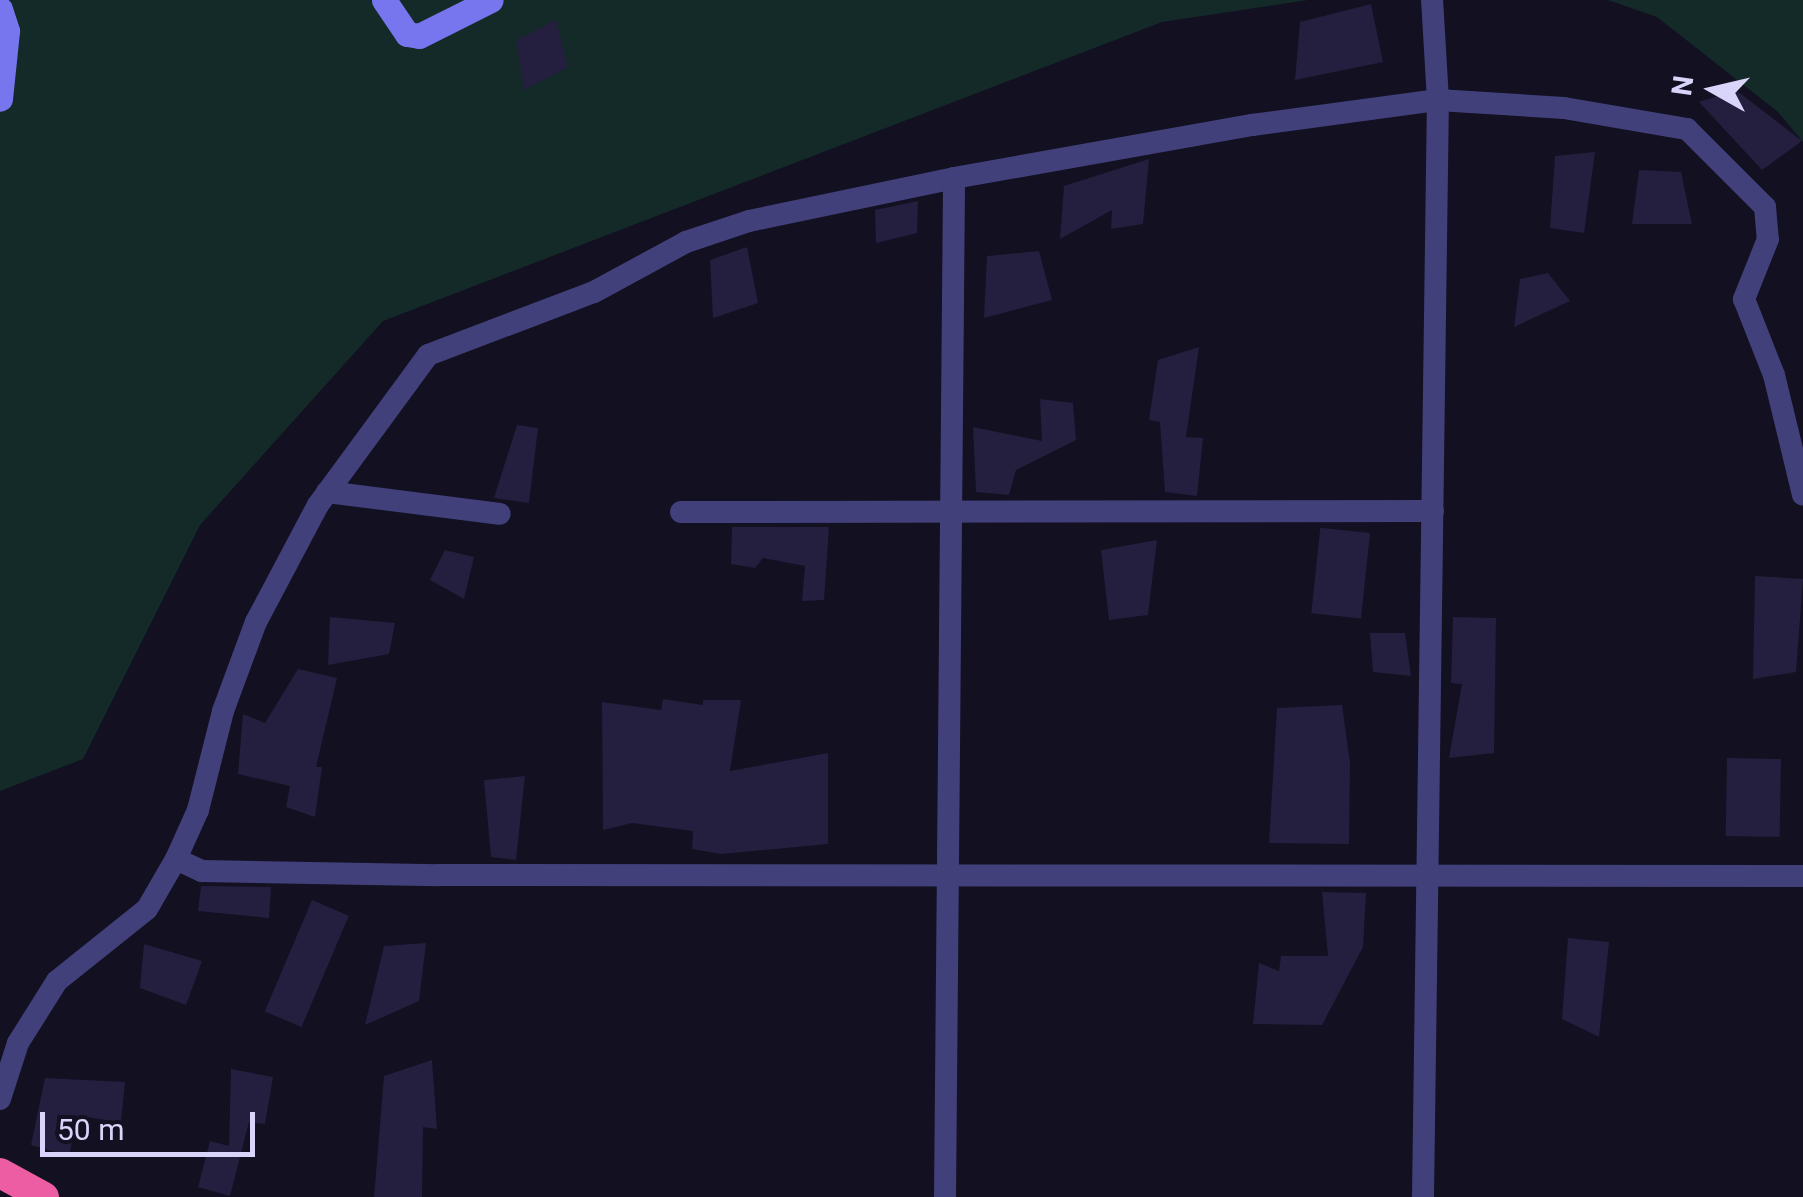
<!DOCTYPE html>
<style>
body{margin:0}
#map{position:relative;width:1803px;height:1197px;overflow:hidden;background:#121021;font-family:Roboto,sans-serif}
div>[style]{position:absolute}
.green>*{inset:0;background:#142a29}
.building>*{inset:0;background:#241e3f;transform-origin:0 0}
.street>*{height:22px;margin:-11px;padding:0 11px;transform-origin:11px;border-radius:11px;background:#41407a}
.secondary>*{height:25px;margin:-12.5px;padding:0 12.5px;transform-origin:12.5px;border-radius:12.5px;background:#7776ef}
.highway>*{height:30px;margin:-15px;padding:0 15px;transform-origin:15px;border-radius:15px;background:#ed5da4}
span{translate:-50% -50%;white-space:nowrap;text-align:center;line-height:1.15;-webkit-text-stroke:9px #121021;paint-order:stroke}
.north{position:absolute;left:1663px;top:40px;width:100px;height:100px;-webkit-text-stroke:8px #121021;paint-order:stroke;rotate:278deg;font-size:28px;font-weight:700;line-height:40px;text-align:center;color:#d8d4fa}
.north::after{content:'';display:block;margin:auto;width:35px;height:45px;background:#d8d4fa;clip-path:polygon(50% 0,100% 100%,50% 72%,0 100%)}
.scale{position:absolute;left:40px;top:1112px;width:215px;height:45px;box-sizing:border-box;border:5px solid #d8d4fa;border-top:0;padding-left:12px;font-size:30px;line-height:35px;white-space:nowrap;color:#d8d4fa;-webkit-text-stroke:8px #121021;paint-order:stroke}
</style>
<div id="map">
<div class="green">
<i style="clip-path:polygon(0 0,1308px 0,1162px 22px,383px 321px,200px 525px,83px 759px,0 791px)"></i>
<i style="clip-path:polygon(1608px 0,1803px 0,1803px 142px,1778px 112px,1657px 17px)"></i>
</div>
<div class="building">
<i style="clip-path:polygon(1371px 4px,1383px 62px,1295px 80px,1300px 22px)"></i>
<i style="clip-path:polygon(556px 20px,568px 67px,524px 90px,516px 40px)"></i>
<i style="clip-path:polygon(1736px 90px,1802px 141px,1762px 170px,1699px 102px)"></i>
<i style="clip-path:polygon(1595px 152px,1584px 233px,1550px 228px,1555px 156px)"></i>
<i style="clip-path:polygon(1149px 159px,1143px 224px,1111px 229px,1112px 210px,1060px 239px,1064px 186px)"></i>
<i style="clip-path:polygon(1639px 170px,1681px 172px,1692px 224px,1632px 224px)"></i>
<i style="clip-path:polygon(918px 201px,917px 233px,876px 243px,875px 210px)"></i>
<i style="clip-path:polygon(747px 247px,758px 303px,713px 318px,710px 260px)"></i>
<i style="clip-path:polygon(1039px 251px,1052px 300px,984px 318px,987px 256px)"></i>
<i style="clip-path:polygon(1548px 273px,1570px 301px,1514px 327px,1520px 279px)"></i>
<i style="clip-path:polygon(1199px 347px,1186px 437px,1203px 438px,1197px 496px,1165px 492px,1160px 422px,1149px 420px,1158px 360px)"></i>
<i style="clip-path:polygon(1040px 399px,1073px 403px,1076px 440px,1016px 470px,1009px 495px,976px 492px,973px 427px,1042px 441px)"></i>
<i style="clip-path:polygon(517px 425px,538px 428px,529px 503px,494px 498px)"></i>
<i style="clip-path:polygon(732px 527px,829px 527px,824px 600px,802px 601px,805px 566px,763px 558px,755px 568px,731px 564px)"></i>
<i style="left:1370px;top:533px;width:86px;height:50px;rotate:96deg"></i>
<i style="clip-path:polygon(1157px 540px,1148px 615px,1109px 620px,1101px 550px)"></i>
<i style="clip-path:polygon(445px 550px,474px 557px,464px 599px,430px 580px)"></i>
<i style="clip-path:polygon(1755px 576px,1803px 579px,1796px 672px,1753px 679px)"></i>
<i style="clip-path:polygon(330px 617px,395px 623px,389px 654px,328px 665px)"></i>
<i style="clip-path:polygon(1453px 617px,1496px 618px,1494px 753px,1449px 758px,1462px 684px,1451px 683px)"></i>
<i style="clip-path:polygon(1370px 633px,1405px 633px,1411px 676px,1373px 672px)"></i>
<i style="clip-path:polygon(298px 669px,337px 678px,316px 767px,322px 767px,315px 817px,286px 807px,290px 786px,238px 774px,243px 714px,265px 723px)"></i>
<i style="clip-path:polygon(663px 699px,703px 705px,703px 700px,741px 700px,730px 771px,828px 753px,828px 844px,721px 854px,692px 849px,693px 831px,632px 823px,603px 830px,602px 702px,661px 710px)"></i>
<i style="clip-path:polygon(1342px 705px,1350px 763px,1349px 844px,1269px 843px,1277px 708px)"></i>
<i style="left:1727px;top:758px;width:54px;height:78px;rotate:1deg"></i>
<i style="clip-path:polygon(525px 776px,516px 860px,491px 857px,484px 780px)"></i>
<i style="clip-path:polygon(201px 886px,271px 887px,269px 918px,198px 911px)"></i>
<i style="clip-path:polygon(1322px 892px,1366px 893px,1363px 947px,1322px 1025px,1253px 1024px,1259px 963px,1279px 971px,1281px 956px,1328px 956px)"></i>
<i style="left:312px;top:900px;width:40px;height:121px;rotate:23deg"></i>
<i style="clip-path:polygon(1568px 938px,1609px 942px,1599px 1037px,1562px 1019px)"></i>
<i style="clip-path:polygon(426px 943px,419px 1001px,365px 1025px,384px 946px)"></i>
<i style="clip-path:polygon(144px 944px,202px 961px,186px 1005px,140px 988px)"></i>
<i style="clip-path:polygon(432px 1060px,437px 1129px,423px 1127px,422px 1197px,374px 1197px,384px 1076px)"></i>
<i style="clip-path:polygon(231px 1069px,273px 1077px,265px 1124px,249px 1122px,230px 1196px,198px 1187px,210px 1141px,229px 1146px)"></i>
<i style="clip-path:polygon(45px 1078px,125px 1082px,121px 1122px,78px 1116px,69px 1156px,31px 1145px)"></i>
</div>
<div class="street">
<i style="left:327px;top:492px;width:174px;rotate:7.2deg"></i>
<i style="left:681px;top:512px;width:752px;rotate:-0.08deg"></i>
<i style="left:176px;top:859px;width:29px;rotate:25deg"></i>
<i style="left:202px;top:871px;width:237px;rotate:1deg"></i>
<i style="left:439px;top:875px;width:1364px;rotate:0.04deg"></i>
<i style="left:0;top:1099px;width:59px;rotate:-72.2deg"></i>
<i style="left:18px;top:1043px;width:73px;rotate:-57.8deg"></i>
<i style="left:57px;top:981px;width:115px;rotate:-38.7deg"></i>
<i style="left:147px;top:909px;width:58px;rotate:-59.9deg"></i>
<i style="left:176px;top:859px;width:54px;rotate:-65.8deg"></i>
<i style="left:198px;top:810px;width:102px;rotate:-75.8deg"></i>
<i style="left:223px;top:711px;width:95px;rotate:-69.7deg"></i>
<i style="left:256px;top:622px;width:132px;rotate:-62.1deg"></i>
<i style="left:318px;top:505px;width:186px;rotate:-53.7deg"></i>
<i style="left:428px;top:355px;width:178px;rotate:-20.8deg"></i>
<i style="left:594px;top:292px;width:105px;rotate:-28.5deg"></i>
<i style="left:686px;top:242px;width:66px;rotate:-18.4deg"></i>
<i style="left:749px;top:221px;width:209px;rotate:-11.8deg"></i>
<i style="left:954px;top:178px;width:303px;rotate:-10.1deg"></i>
<i style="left:1252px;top:125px;width:188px;rotate:-7.7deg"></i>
<i style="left:1438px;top:100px;width:126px;rotate:3.6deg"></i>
<i style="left:1564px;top:108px;width:125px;rotate:9.7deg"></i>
<i style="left:1687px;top:129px;width:110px;rotate:45deg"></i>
<i style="left:1765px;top:207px;width:32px;rotate:85deg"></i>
<i style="left:1768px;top:239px;width:65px;rotate:111.8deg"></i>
<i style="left:1744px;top:299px;width:82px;rotate:68.5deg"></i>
<i style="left:1774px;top:375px;width:123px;rotate:76.4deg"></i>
<i style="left:945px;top:1197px;width:1019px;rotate:-89.49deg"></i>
<i style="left:1423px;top:1197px;width:1097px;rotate:-89.22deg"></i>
<i style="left:1438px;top:100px;width:100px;rotate:-93.4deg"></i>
</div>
<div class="secondary">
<i style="left:384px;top:0;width:41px;rotate:55.9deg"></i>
<i style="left:407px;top:34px;width:12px;rotate:9deg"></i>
<i style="left:419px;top:36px;width:80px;rotate:-26.6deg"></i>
<i style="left:0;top:9px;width:23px;rotate:72deg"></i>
<i style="left:7px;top:31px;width:68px;rotate:95.9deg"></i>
</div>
<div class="highway">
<i style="left:0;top:1173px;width:50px;rotate:28.6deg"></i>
</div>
<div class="north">N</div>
<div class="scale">50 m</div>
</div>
